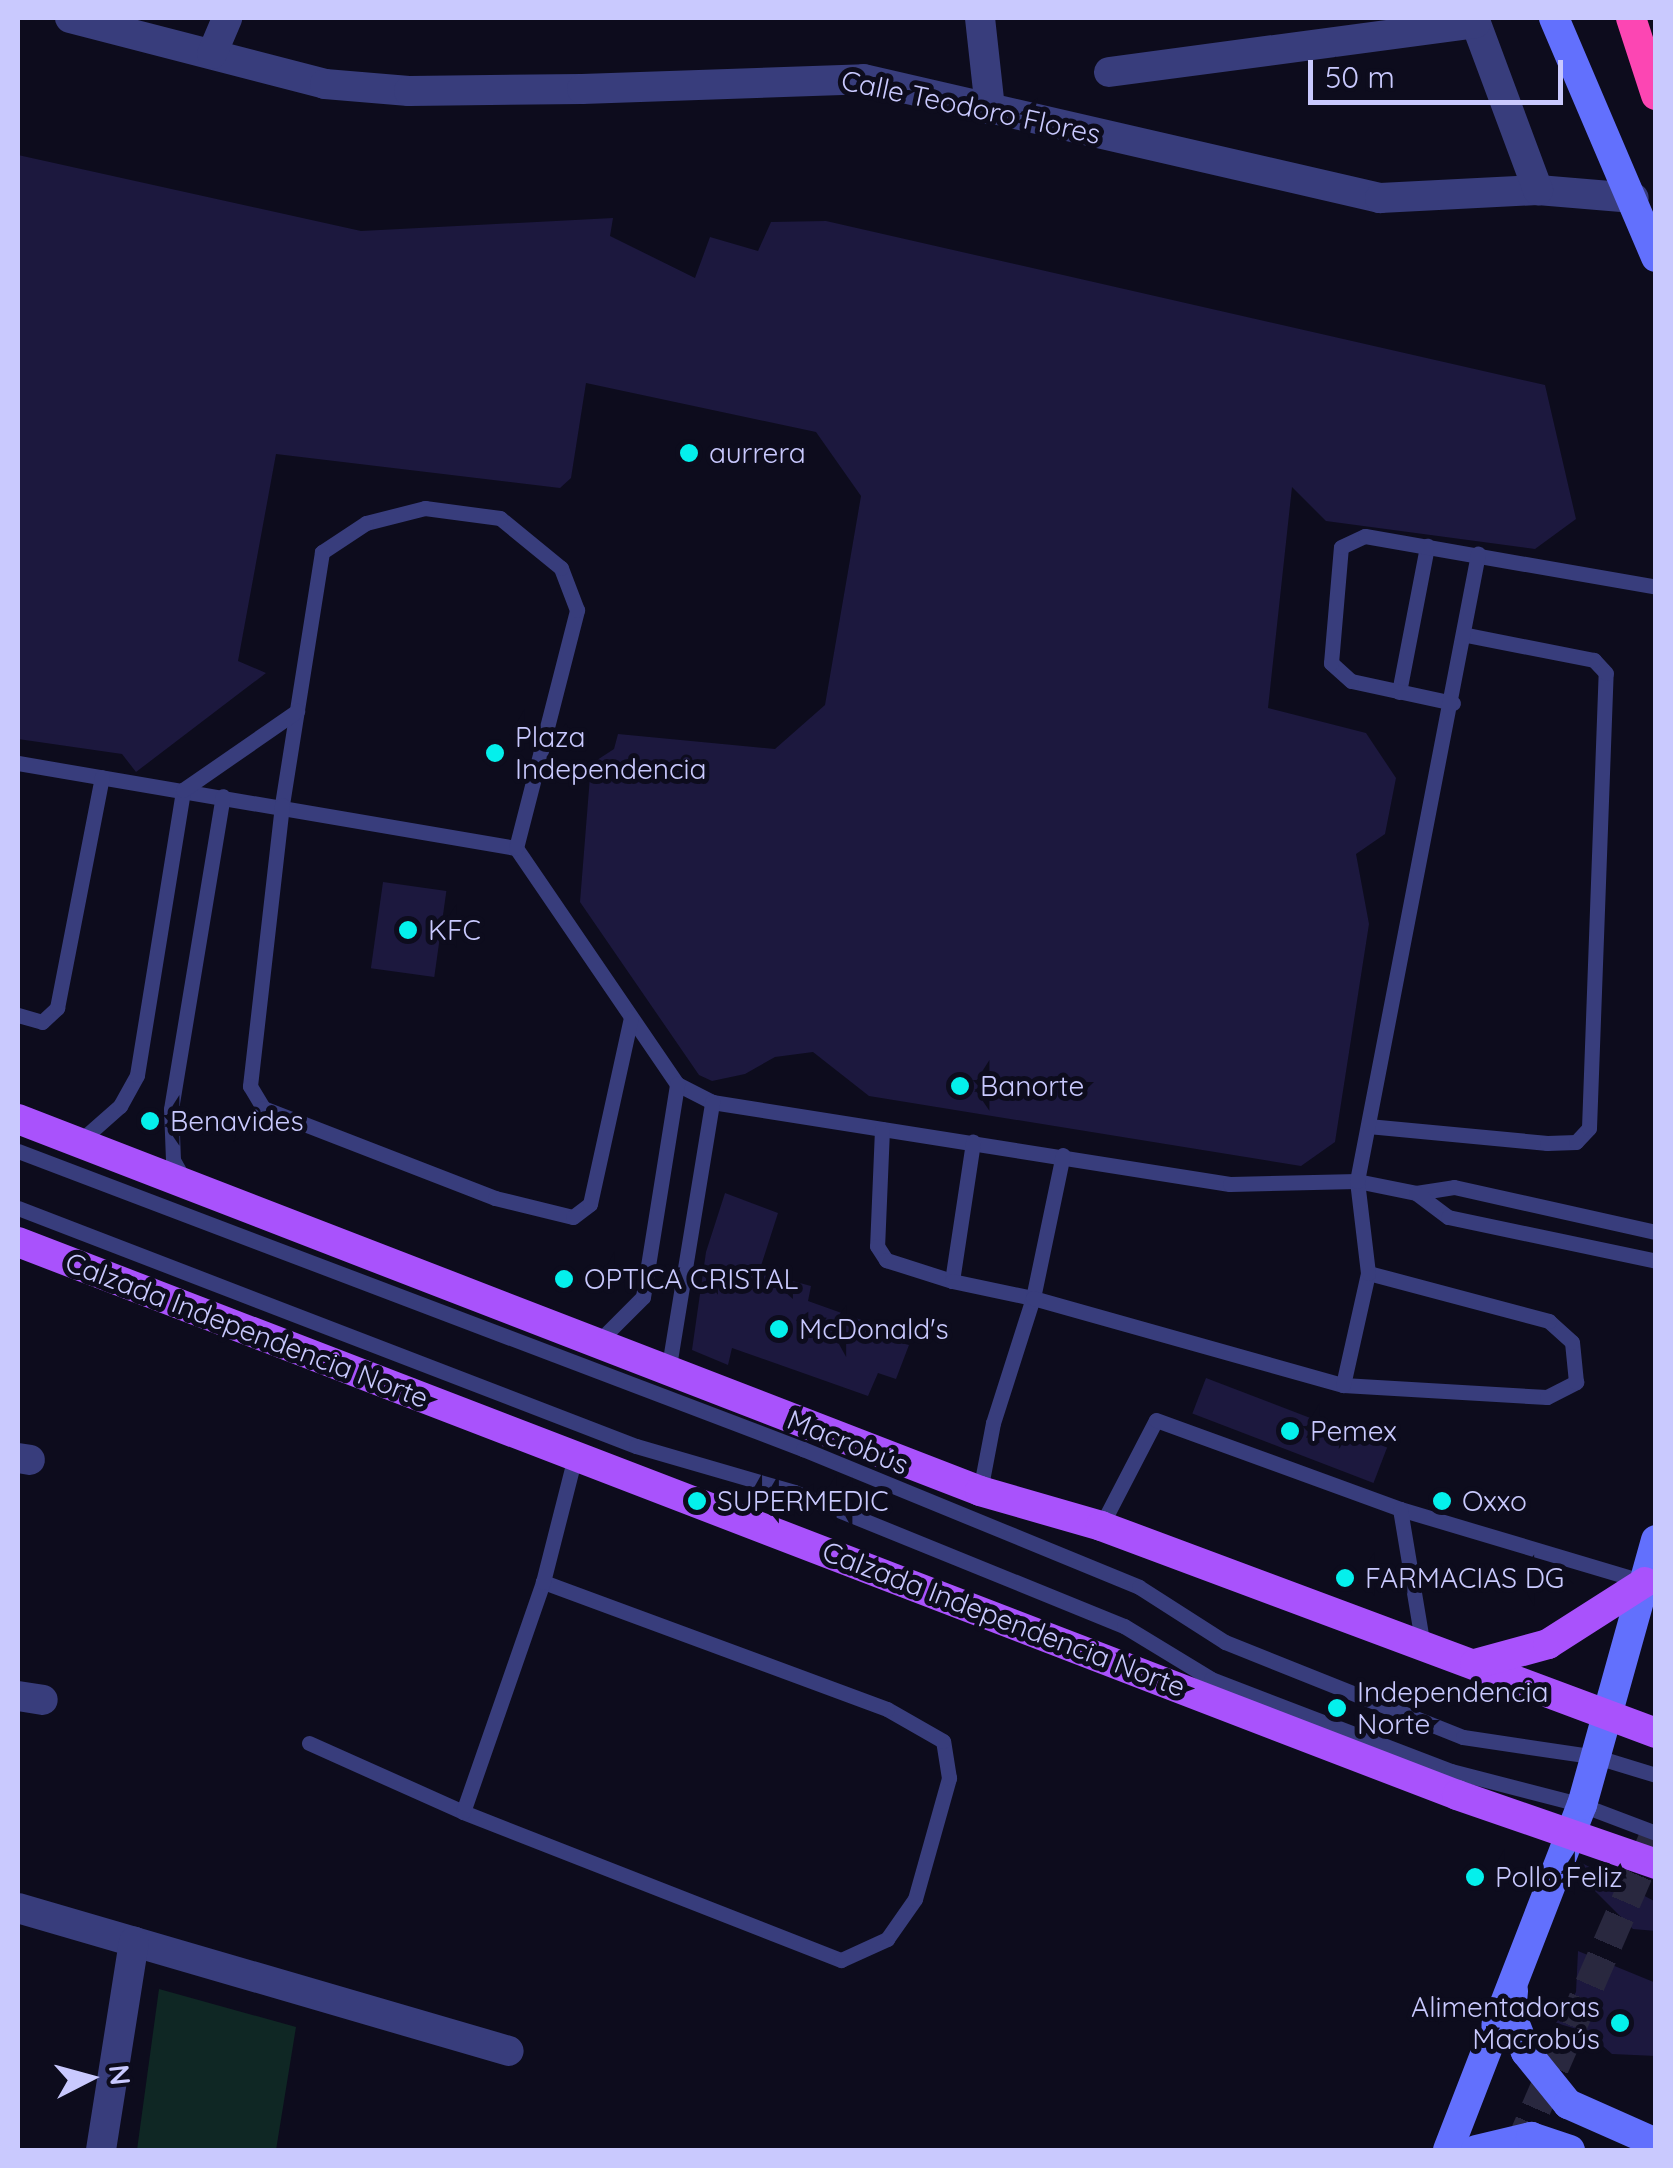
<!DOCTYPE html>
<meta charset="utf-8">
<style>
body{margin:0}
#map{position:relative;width:1673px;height:2168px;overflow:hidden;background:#0d0c1d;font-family:Quicksand,sans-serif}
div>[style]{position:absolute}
.green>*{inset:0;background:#0f2724}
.building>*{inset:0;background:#1c183e;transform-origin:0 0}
.highway-tunnel>*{height:30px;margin-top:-15px;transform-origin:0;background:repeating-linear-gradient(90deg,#29283f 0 30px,transparent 0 45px)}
.lane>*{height:15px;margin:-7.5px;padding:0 7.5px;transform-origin:7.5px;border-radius:7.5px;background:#383d7c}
.street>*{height:30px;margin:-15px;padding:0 15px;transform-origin:15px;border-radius:15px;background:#383d7c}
.secondary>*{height:30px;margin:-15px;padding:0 15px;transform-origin:15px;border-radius:15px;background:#6270fd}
.primary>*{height:30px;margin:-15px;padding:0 15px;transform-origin:15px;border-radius:15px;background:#a952fc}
.highway>*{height:30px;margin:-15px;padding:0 15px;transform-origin:15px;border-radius:15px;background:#fc46b3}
.dots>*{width:28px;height:28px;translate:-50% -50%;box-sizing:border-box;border:5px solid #0d0c1d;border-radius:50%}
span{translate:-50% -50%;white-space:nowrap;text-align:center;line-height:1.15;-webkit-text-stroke:10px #0d0c1d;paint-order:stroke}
.street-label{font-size:28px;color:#c9c9fe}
.poi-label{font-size:28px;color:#c9c9fe}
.left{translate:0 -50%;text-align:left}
.right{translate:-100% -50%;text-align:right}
.frame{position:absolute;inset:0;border:20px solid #c9c9fe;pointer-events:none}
.north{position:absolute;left:40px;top:2028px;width:100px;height:100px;-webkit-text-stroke:8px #0d0c1d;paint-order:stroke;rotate:84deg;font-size:28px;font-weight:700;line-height:40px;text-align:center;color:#c9c9fe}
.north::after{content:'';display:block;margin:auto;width:35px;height:45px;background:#c9c9fe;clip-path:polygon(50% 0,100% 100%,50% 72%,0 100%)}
.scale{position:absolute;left:1308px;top:60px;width:255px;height:45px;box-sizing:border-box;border:5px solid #c9c9fe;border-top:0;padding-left:12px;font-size:30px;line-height:35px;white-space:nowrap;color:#c9c9fe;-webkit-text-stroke:8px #0d0c1d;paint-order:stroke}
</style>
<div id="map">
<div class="green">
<i style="clip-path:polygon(159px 1989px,296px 2027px,276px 2150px,137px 2150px)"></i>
</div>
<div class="building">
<i style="clip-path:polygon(18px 155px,361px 231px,613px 218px,610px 236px,695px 278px,710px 237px,758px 251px,771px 222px,826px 221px,1545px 385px,1576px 519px,1535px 549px,1326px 521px,1292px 487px,1268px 708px,1366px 733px,1396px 778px,1385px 834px,1356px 854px,1369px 924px,1335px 1142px,1301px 1166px,869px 1096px,813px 1052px,775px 1057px,745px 1074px,712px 1081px,699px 1075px,580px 902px,591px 764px,614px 749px,618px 734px,775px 749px,825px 705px,861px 496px,816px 432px,586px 383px,571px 478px,560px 488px,276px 454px,238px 661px,266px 673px,136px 772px,122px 754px,18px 739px)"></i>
<i style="left:383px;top:882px;width:64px;height:87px;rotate:8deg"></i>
<i style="clip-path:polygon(725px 1193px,778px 1213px,759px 1272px,811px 1286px,808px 1301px,895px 1332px,890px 1340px,909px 1345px,896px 1379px,878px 1373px,868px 1396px,732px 1348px,728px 1365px,692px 1350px,706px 1252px)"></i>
<i style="left:1206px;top:1378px;width:194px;height:38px;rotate:21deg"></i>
<i style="clip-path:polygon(1580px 1862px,1656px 1902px,1656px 1931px,1633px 1929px,1576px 1872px)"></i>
<i style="clip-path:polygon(1578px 1951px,1656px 1983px,1656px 2056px,1612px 2054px,1587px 2032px,1556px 2023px,1576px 1992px)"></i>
</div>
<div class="highway-tunnel">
<i style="left:1518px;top:2150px;width:347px;rotate:-66.5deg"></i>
</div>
<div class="lane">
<i style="left:1399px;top:692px;width:149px;rotate:-79.1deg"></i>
<i style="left:1453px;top:703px;width:104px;rotate:-167.8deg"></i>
<i style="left:1351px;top:681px;width:27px;rotate:-138deg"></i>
<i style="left:1331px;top:663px;width:116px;rotate:-85.1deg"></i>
<i style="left:1341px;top:547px;width:26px;rotate:-25deg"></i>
<i style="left:1365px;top:536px;width:295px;rotate:9.9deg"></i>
<i style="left:18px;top:763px;width:505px;rotate:9.69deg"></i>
<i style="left:516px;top:848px;width:286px;rotate:55.7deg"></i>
<i style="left:677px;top:1084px;width:39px;rotate:27deg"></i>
<i style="left:712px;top:1102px;width:524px;rotate:9deg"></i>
<i style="left:1230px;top:1184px;width:127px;rotate:-1.4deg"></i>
<i style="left:1357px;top:1181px;width:60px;rotate:11.5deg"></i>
<i style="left:1416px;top:1193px;width:38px;rotate:-9deg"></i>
<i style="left:1454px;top:1187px;width:207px;rotate:12.6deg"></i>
<i style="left:516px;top:848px;width:246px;rotate:-75.6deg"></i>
<i style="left:577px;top:610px;width:45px;rotate:-110.9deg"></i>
<i style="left:561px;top:568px;width:79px;rotate:-140.7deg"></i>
<i style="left:500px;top:518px;width:76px;rotate:-172.4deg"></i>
<i style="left:425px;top:508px;width:61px;rotate:165.7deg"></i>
<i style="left:366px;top:523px;width:53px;rotate:146.6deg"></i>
<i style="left:322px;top:552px;width:256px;rotate:99deg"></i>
<i style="left:282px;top:805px;width:283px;rotate:96.5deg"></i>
<i style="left:250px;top:1086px;width:26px;rotate:59deg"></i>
<i style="left:263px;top:1108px;width:249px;rotate:21.2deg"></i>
<i style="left:495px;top:1198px;width:80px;rotate:13.7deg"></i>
<i style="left:573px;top:1217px;width:21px;rotate:-37deg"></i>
<i style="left:590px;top:1204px;width:191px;rotate:-77.6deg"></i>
<i style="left:18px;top:1015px;width:25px;rotate:16deg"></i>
<i style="left:42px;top:1022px;width:21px;rotate:-43deg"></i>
<i style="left:57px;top:1008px;width:235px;rotate:-79deg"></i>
<i style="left:1368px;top:1126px;width:180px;rotate:5.4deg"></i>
<i style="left:1547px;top:1143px;width:29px;rotate:-2deg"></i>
<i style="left:1576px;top:1142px;width:19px;rotate:-47deg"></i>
<i style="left:1589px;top:1128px;width:455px;rotate:-87.9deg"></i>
<i style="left:1606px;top:673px;width:18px;rotate:-133deg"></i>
<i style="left:1594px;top:660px;width:129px;rotate:-168.9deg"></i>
<i style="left:882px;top:1129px;width:117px;rotate:92.4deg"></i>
<i style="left:877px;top:1246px;width:17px;rotate:57deg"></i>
<i style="left:886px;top:1260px;width:69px;rotate:17.7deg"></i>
<i style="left:952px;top:1281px;width:141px;rotate:-81.4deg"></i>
<i style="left:78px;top:1143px;width:56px;rotate:-41.4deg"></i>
<i style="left:120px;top:1106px;width:35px;rotate:-61deg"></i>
<i style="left:137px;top:1075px;width:289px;rotate:-80.8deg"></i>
<i style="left:183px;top:790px;width:139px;rotate:-34.7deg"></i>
<i style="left:18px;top:1151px;width:840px;rotate:20.79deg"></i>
<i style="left:803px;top:1449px;width:363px;rotate:22.3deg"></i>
<i style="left:1139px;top:1587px;width:102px;rotate:32.6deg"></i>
<i style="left:1225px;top:1642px;width:256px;rotate:21.8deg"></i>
<i style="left:1463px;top:1737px;width:135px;rotate:8.5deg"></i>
<i style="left:1597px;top:1757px;width:62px;rotate:17deg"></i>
<i style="left:183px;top:1178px;width:21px;rotate:-119deg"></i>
<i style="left:173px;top:1160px;width:51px;rotate:-92.2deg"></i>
<i style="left:171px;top:1109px;width:317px;rotate:-80.6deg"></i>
<i style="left:1416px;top:1193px;width:40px;rotate:37deg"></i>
<i style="left:1448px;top:1217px;width:213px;rotate:11.9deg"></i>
<i style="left:18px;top:1208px;width:662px;rotate:21.06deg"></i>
<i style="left:636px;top:1446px;width:165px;rotate:16.2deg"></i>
<i style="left:794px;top:1492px;width:356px;rotate:22.1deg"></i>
<i style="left:1124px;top:1626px;width:102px;rotate:31.3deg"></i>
<i style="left:1211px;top:1679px;width:257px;rotate:21deg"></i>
<i style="left:1451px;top:1771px;width:135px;rotate:14.5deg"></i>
<i style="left:1582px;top:1805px;width:79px;rotate:20.7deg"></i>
<i style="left:952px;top:1281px;width:83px;rotate:11.9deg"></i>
<i style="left:1033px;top:1298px;width:146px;rotate:-78.2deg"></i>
<i style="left:599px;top:1341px;width:62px;rotate:-45deg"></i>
<i style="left:643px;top:1297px;width:216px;rotate:-80.9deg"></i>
<i style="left:668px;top:1372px;width:274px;rotate:-80.7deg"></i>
<i style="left:1343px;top:1385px;width:204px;rotate:3.4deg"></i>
<i style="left:1547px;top:1397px;width:33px;rotate:-27deg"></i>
<i style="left:1576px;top:1382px;width:40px;rotate:-95.7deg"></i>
<i style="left:1572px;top:1342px;width:31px;rotate:-138deg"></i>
<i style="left:1549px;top:1321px;width:187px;rotate:-165.1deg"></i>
<i style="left:980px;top:1491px;width:69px;rotate:-79.2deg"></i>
<i style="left:993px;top:1423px;width:131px;rotate:-72.3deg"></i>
<i style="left:1033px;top:1298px;width:322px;rotate:15.7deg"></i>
<i style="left:1343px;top:1385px;width:115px;rotate:-77.4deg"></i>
<i style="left:1368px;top:1273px;width:93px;rotate:-96.8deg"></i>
<i style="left:1357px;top:1181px;width:639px;rotate:-79.08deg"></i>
<i style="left:1400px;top:1509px;width:256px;rotate:16.6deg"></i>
<i style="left:1101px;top:1526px;width:119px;rotate:-62.6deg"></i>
<i style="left:1156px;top:1420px;width:260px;rotate:20deg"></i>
<i style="left:1400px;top:1509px;width:139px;rotate:80.5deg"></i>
<i style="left:309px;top:1743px;width:169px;rotate:24.1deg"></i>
<i style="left:463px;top:1812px;width:406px;rotate:21.4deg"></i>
<i style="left:841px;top:1960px;width:51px;rotate:-24.5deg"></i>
<i style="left:887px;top:1939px;width:49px;rotate:-55deg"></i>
<i style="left:915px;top:1899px;width:126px;rotate:-74.3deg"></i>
<i style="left:949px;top:1778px;width:37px;rotate:-99deg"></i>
<i style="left:943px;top:1741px;width:64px;rotate:-150.3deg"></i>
<i style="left:887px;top:1709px;width:367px;rotate:-159.7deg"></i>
<i style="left:463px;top:1812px;width:244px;rotate:-70.8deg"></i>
<i style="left:543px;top:1582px;width:130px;rotate:-75.7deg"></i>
</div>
<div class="street">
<i style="left:70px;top:18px;width:263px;rotate:14.5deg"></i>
<i style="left:325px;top:84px;width:84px;rotate:4.8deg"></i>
<i style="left:409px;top:91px;width:173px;rotate:-0.7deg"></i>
<i style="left:582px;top:89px;width:282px;rotate:-2deg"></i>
<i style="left:864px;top:79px;width:530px;rotate:12.99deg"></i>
<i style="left:1380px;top:198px;width:158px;rotate:-2.9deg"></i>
<i style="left:1538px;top:190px;width:96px;rotate:4.8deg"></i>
<i style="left:980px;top:18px;width:92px;rotate:83.7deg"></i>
<i style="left:1474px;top:18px;width:184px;rotate:69.6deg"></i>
<i style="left:212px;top:54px;width:39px;rotate:-67deg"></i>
<i style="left:1109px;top:72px;width:370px;rotate:-7.6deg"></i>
<i style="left:18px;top:1458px;width:12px;rotate:9deg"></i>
<i style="left:18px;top:1696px;width:25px;rotate:9deg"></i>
<i style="left:18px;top:1908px;width:511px;rotate:16.24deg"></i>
<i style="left:101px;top:2150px;width:211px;rotate:-81deg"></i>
</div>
<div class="secondary">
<i style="left:1554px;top:18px;width:260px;rotate:66.9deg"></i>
<i style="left:1513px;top:1991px;width:23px;rotate:95deg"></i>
<i style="left:1511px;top:2014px;width:41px;rotate:68.5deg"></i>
<i style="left:1526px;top:2052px;width:67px;rotate:51.1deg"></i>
<i style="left:1568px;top:2104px;width:96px;rotate:23.9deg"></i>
<i style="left:1448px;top:2150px;width:370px;rotate:-68.8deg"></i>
<i style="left:1582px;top:1805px;width:275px;rotate:-74.4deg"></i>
<i style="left:1476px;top:2150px;width:57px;rotate:-13.3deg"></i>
<i style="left:1531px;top:2137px;width:41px;rotate:18.4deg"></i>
</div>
<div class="primary">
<i style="left:18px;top:1119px;width:1031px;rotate:21.14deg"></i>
<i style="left:980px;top:1491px;width:126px;rotate:16.1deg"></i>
<i style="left:1101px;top:1526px;width:592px;rotate:20.45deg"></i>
<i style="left:18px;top:1242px;width:1542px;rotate:21.02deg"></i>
<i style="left:1457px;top:1795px;width:211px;rotate:19.1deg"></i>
<i style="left:1475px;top:1664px;width:76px;rotate:-15.3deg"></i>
<i style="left:1548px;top:1644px;width:115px;rotate:-32.6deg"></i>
</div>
<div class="highway">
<i style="left:1631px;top:18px;width:81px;rotate:72deg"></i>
</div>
<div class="dots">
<i style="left:689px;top:453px;background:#04f0ec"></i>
<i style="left:495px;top:753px;background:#04f0ec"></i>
<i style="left:408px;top:930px;background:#04f0ec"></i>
<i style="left:960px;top:1086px;background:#04f0ec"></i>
<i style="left:150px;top:1121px;background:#04f0ec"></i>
<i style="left:564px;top:1279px;background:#04f0ec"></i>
<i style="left:779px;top:1329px;background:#04f0ec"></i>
<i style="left:1290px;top:1431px;background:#04f0ec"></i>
<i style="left:697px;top:1501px;background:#04f0ec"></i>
<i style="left:1442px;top:1501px;background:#04f0ec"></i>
<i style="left:1345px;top:1578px;background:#04f0ec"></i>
<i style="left:1337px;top:1708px;background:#04f0ec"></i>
<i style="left:1475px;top:1877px;background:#04f0ec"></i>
<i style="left:1620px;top:2023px;background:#04f0ec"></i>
</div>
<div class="street-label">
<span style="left:971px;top:107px;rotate:12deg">Calle Teodoro Flores</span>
<span style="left:247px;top:1330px;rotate:21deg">Calzada Independencia Norte</span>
<span style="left:848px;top:1442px;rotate:22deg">Macrobús</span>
<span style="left:1004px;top:1619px;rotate:21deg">Calzada Independencia Norte</span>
</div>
<div class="poi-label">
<span class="left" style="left:709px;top:453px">aurrera</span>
<span class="left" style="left:515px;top:753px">Plaza<br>Independencia</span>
<span class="left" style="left:428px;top:930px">KFC</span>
<span class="left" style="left:980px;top:1086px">Banorte</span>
<span class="left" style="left:170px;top:1121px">Benavides</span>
<span class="left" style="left:584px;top:1279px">OPTICA CRISTAL</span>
<span class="left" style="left:799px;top:1329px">McDonald's</span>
<span class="left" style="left:1310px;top:1431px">Pemex</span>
<span class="left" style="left:717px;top:1501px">SUPERMEDIC</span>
<span class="left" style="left:1462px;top:1501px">Oxxo</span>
<span class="left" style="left:1365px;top:1578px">FARMACIAS DG</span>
<span class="left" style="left:1357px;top:1708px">Independencia<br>Norte</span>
<span class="left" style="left:1495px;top:1877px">Pollo Feliz</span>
<span class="right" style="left:1600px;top:2023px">Alimentadoras<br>Macrobús</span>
</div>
<div class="frame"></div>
<div class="north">N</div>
<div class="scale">50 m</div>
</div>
